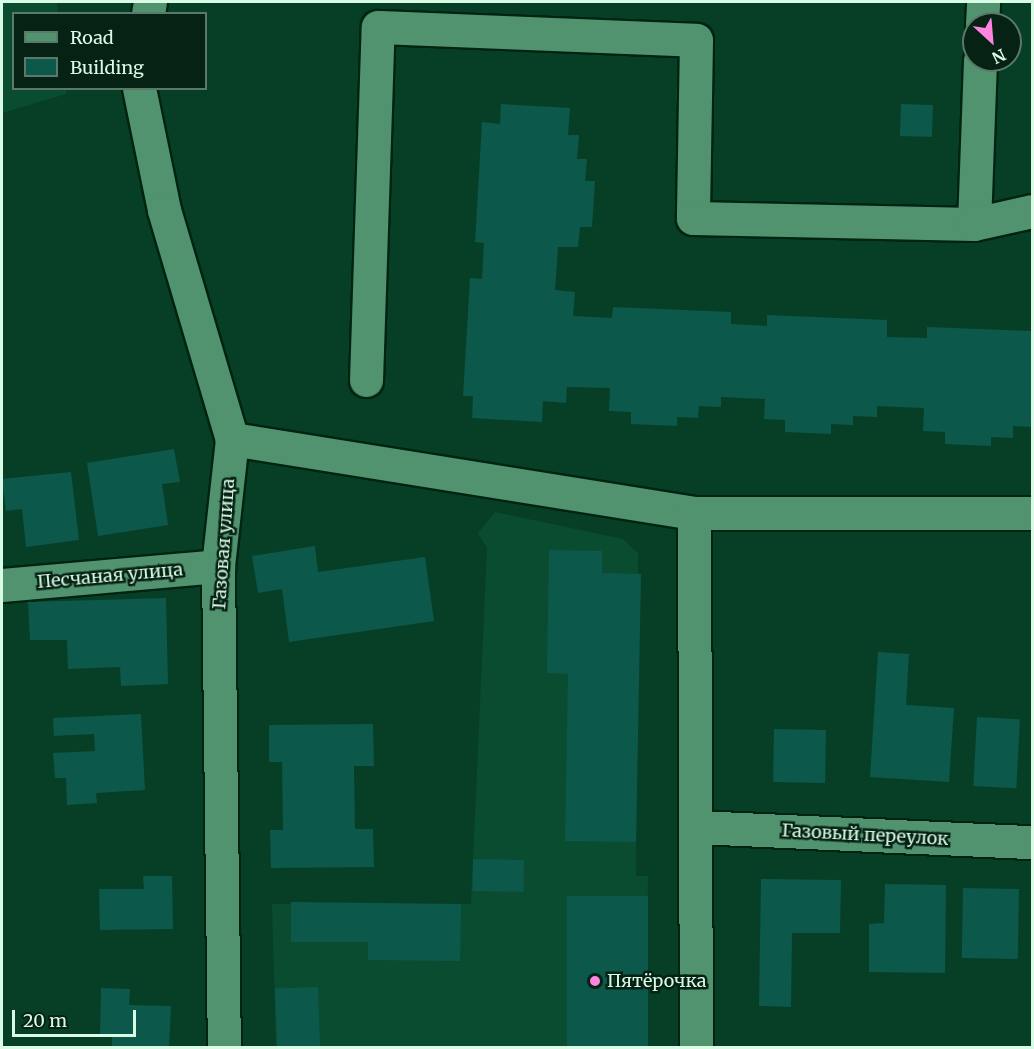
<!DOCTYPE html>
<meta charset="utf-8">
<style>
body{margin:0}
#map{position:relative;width:1034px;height:1049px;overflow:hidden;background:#073f26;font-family:Merriweather,serif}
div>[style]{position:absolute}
.built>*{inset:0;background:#0a4c2f}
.building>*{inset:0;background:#0c584b;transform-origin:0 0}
.roads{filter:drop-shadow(2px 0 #002312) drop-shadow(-2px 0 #002312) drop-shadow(0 2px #002312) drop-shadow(0 -2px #002312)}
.minor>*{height:33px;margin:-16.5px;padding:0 16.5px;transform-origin:16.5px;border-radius:16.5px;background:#50936e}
.dots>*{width:16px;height:16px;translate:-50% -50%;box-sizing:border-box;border:3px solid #062214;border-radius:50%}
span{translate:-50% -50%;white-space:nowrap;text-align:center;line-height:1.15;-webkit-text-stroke:5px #062214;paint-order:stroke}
.street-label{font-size:18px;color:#d9fbe6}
.poi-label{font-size:18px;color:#d9fbe6}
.left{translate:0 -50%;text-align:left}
.frame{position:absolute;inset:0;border:3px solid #d9fbe6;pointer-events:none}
.legend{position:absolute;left:12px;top:12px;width:195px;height:78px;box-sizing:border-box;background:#062214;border:2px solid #5a7968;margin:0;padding:8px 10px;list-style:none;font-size:18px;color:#d9fbe6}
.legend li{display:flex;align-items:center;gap:12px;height:30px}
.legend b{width:30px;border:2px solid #5a7968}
.north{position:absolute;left:962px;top:12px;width:60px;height:60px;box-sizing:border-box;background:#062214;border:2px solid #5a7968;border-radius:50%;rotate:154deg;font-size:16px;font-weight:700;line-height:24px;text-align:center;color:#d9fbe6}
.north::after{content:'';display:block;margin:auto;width:21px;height:27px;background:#fe85df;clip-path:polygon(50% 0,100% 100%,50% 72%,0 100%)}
.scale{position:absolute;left:12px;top:1010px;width:124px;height:27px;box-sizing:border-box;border:3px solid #d9fbe6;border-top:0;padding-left:8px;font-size:18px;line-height:21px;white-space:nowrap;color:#d9fbe6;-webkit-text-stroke:4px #062214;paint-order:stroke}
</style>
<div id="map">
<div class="built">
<i style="clip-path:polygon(2px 2px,57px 2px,58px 13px,14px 14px,14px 88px,66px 89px,66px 94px,2px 113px)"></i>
<i style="clip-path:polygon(495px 512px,623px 539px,638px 553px,636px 876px,648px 876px,646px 1047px,276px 1047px,272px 904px,471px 904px,487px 548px,478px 533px)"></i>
</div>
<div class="building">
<i style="clip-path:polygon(501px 104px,570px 108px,568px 135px,579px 135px,577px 159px,587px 159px,585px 181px,595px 181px,592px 227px,580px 227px,578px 247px,558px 247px,555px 290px,575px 292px,573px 316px,612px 318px,613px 307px,731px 312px,731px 324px,767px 326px,767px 315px,887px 320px,887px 337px,927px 338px,927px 327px,1032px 331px,1032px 427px,1013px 426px,1013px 438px,991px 437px,991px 446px,945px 444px,945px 432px,923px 431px,924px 408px,877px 406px,877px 417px,853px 416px,853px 425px,831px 424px,831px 434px,785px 432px,785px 420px,764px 419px,765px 399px,721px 397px,721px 407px,699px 406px,698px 418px,677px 417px,677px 426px,631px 424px,631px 412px,609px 411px,610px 388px,567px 387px,566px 403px,543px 401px,542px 422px,472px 418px,473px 396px,463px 396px,470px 278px,482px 279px,484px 243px,475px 242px,482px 122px,500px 124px)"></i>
<i style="left:901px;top:104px;width:32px;height:32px;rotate:2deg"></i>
<i style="clip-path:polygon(174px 449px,180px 482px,162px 484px,168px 525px,98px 536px,87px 463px)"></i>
<i style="clip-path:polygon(71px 472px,79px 540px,26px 547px,22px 509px,6px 511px,2px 479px)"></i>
<i style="clip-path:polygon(315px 546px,318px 572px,425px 557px,434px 621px,289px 642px,282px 589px,258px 593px,252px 556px)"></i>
<i style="clip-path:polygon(549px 550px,602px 551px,602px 573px,641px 574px,636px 842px,565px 841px,568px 674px,547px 673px)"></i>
<i style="clip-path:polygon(166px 598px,168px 684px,121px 686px,120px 667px,68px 669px,67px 640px,30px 640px,28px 602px)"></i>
<i style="clip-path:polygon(878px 652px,909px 654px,906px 705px,954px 708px,949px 782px,870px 777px)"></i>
<i style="clip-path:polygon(141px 714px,145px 790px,96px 793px,97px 803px,67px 805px,66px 778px,55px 778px,53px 753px,95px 751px,94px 734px,54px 736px,53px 718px)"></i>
<i style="left:977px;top:717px;width:43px;height:69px;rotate:3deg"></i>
<i style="clip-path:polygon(373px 724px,374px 766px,354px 766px,355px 829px,373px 829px,374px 867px,271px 868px,270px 830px,283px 830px,282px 762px,269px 762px,269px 725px)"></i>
<i style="left:774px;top:729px;width:52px;height:53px;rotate:1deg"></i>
<i style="left:473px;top:859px;width:51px;height:32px;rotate:1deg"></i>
<i style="clip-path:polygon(143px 876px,172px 876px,173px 929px,100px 930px,99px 889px,144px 889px)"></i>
<i style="clip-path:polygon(761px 879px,841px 880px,840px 933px,792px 933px,791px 1007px,759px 1006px)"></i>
<i style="clip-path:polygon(885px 884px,946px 885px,945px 973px,869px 972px,869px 924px,884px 923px)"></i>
<i style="left:963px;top:888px;width:56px;height:70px;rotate:1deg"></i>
<i style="left:567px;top:896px;width:81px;height:152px"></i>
<i style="clip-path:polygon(291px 902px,461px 904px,460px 961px,368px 960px,368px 942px,291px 942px)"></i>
<i style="left:318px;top:987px;width:61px;height:43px;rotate:88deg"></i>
<i style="clip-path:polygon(101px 988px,130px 989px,129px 1005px,171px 1006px,169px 1048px,112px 1048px,112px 1036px,100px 1035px)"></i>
</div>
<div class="roads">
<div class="minor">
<i style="left:148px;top:14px;width:12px;rotate:-81deg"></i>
<i style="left:982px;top:24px;width:22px;rotate:-87deg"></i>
<i style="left:139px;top:88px;width:125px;rotate:78.4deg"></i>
<i style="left:164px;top:210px;width:239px;rotate:73.5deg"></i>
<i style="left:232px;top:439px;width:128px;rotate:96.3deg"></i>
<i style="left:218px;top:566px;width:482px;rotate:89.3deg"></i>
<i style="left:974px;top:224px;width:164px;rotate:-87.9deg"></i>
<i style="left:366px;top:380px;width:353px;rotate:-88.1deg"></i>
<i style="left:378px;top:27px;width:318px;rotate:2.3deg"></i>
<i style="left:696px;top:40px;width:178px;rotate:91deg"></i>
<i style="left:693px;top:218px;width:281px;rotate:1.2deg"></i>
<i style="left:974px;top:224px;width:59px;rotate:-12.6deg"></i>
<i style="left:232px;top:439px;width:468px;rotate:9.1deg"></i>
<i style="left:694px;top:513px;width:338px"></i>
<i style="left:694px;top:513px;width:535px;rotate:89.79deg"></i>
<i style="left:2px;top:585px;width:217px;rotate:-5deg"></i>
<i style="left:697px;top:827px;width:335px;rotate:2.6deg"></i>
</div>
</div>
<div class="dots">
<i style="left:595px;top:981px;background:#fe85df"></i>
</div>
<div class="street-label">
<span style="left:224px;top:544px;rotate:-86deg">Газовая улица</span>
<span style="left:110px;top:576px;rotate:-5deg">Песчаная улица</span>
<span style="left:865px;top:835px;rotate:3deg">Газовый переулок</span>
</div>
<div class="poi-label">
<span class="left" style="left:607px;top:981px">Пятёрочка</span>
</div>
<div class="frame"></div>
<ul class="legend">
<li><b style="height:8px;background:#50936e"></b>Road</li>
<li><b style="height:16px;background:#0c584b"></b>Building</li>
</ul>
<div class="north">N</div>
<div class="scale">20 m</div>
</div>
